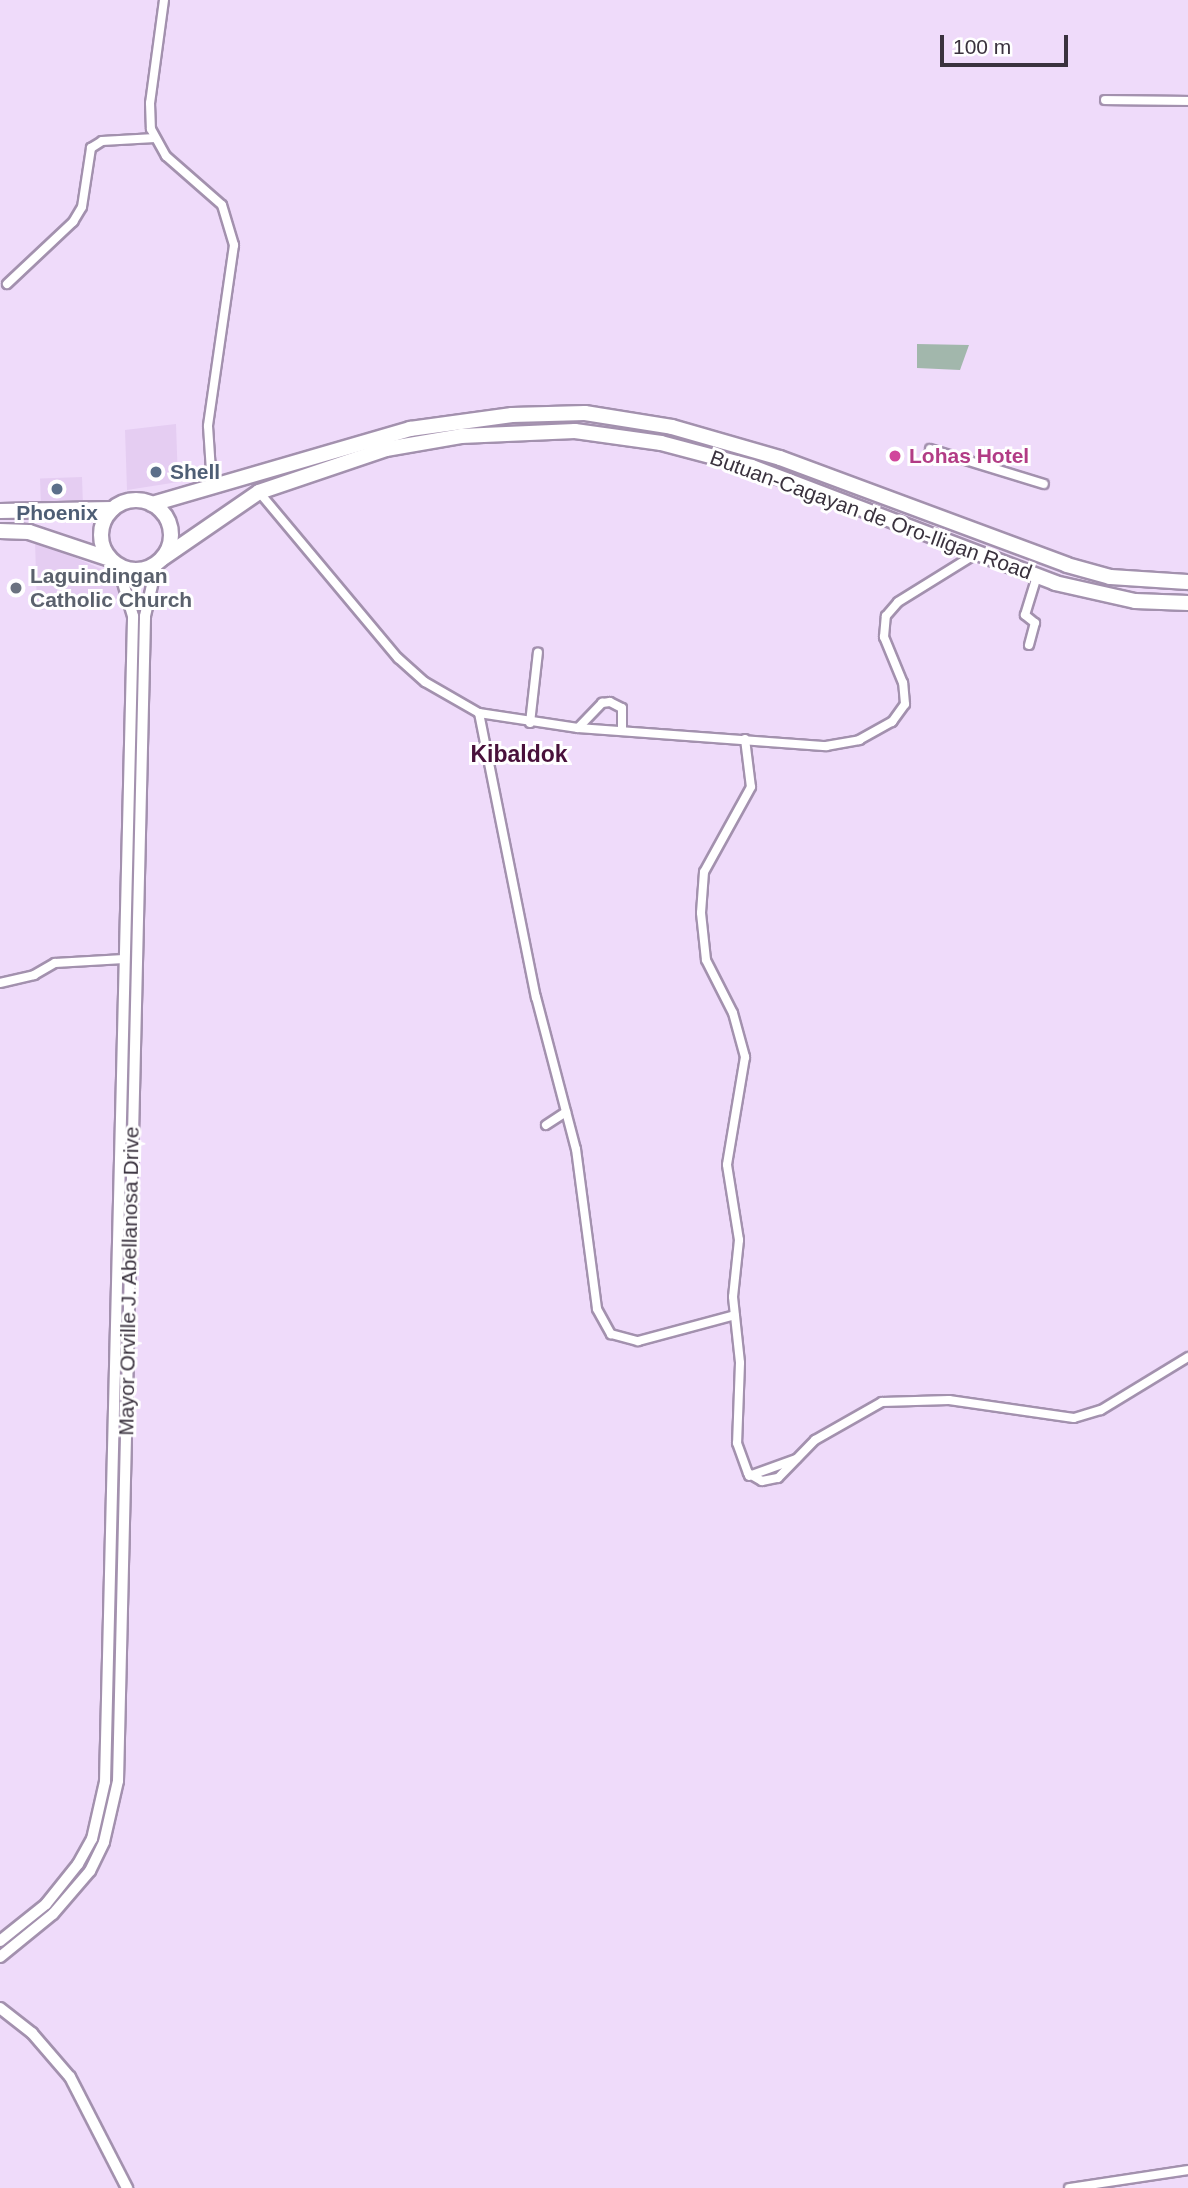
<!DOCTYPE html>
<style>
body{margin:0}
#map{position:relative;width:1188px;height:2188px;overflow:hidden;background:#efdbfa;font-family:Helvetica,sans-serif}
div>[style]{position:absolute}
.built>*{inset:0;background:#e5cdf2;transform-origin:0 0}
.green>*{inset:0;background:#a2b7ac}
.roads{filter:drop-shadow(2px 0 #a391ae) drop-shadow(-2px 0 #a391ae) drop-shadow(0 2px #a391ae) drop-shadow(0 -2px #a391ae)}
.street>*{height:8px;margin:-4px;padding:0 4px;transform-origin:4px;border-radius:4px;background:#fff}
.secondary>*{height:10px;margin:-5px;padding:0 5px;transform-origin:5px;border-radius:5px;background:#fff}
.highway>*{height:14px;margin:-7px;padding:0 7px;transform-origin:7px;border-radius:7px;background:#fff}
.highway>.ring{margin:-7px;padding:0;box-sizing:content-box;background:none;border:14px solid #fff;border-radius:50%}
.dots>*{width:19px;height:19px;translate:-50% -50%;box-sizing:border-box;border:4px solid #fff;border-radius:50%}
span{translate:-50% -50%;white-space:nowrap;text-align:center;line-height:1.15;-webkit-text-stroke:6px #fff;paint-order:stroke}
.hotel-label{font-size:21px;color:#b23c85;font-weight:700}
.left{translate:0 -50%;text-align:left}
.service-label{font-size:21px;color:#4e5e75;font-weight:700}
.street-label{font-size:21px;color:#3a323e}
.worship-label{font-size:21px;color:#5b616d;font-weight:700}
.neighbourhood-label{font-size:23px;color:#49113b;font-weight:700}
.scale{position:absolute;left:940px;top:35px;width:128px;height:32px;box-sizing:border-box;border:4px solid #3a323e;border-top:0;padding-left:9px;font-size:21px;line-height:24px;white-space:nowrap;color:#3a323e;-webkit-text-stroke:5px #fff;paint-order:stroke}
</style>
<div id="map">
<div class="built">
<i style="clip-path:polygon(176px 424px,178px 482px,127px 490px,125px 430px)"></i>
<i style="left:82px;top:477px;width:23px;height:42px;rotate:88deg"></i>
<i style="clip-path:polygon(35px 540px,106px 571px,126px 603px,103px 593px,102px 607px,37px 610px)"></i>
</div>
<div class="green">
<i style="clip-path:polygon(917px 344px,969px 345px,960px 370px,917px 368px)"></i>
</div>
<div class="roads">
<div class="street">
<i style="left:164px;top:0;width:104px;rotate:97.7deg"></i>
<i style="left:150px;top:103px;width:26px;rotate:88deg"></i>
<i style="left:151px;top:129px;width:31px;rotate:61deg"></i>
<i style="left:166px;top:156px;width:74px;rotate:41.2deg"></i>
<i style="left:222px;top:205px;width:42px;rotate:73.3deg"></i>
<i style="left:234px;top:245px;width:183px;rotate:98.2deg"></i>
<i style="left:208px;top:426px;width:61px;rotate:86.2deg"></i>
<i style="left:1105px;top:100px;width:83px;rotate:0.7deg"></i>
<i style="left:7px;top:284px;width:91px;rotate:-43.2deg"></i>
<i style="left:73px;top:222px;width:17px;rotate:-59deg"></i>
<i style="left:82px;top:207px;width:60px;rotate:-81.3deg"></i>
<i style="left:91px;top:148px;width:13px;rotate:-32deg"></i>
<i style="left:102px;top:141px;width:53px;rotate:-3.2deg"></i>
<i style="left:930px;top:449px;width:119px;rotate:17.1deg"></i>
<i style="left:259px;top:492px;width:217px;rotate:50.1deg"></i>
<i style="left:398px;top:658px;width:36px;rotate:42deg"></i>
<i style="left:425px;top:682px;width:62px;rotate:29.9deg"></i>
<i style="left:479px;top:713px;width:100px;rotate:8.6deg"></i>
<i style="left:578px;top:728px;width:249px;rotate:4.2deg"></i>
<i style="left:826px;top:746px;width:34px;rotate:-10deg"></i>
<i style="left:859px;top:740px;width:38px;rotate:-29deg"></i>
<i style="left:892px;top:722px;width:22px;rotate:-54deg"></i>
<i style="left:905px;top:704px;width:21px;rotate:-95deg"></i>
<i style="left:903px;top:683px;width:50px;rotate:-112.4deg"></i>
<i style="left:884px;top:637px;width:21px;rotate:-85deg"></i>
<i style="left:886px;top:616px;width:18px;rotate:-49deg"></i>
<i style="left:898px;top:602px;width:93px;rotate:-31.8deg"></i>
<i style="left:1029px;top:645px;width:23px;rotate:-75deg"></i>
<i style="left:1035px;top:623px;width:13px;rotate:-141deg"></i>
<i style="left:1025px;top:615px;width:41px;rotate:-72.9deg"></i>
<i style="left:479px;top:713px;width:290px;rotate:78.7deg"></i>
<i style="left:536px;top:997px;width:157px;rotate:75.3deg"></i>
<i style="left:576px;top:1149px;width:161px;rotate:82.5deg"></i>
<i style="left:597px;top:1309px;width:29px;rotate:61deg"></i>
<i style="left:611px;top:1334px;width:28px;rotate:15deg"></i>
<i style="left:638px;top:1341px;width:100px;rotate:-15deg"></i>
<i style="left:530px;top:723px;width:71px;rotate:-83.6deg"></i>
<i style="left:578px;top:728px;width:35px;rotate:-46deg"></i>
<i style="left:602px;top:703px;width:8px;rotate:-7deg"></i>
<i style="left:610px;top:702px;width:13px;rotate:27deg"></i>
<i style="left:622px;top:708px;width:23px;rotate:90deg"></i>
<i style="left:745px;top:739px;width:48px;rotate:82.9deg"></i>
<i style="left:751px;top:787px;width:97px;rotate:118.9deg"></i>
<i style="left:704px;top:872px;width:41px;rotate:94.2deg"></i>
<i style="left:701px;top:913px;width:47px;rotate:83.9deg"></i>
<i style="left:706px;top:960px;width:59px;rotate:63deg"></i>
<i style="left:733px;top:1013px;width:46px;rotate:74.7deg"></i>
<i style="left:745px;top:1057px;width:109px;rotate:99.5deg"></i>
<i style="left:727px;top:1165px;width:76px;rotate:80.9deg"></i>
<i style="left:739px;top:1240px;width:57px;rotate:96deg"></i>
<i style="left:733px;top:1297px;width:66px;rotate:83.9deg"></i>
<i style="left:740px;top:1363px;width:80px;rotate:92.1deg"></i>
<i style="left:737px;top:1443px;width:32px;rotate:70deg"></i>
<i style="left:748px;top:1473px;width:16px;rotate:30deg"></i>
<i style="left:762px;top:1481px;width:16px;rotate:-11deg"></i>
<i style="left:778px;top:1478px;width:53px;rotate:-45.8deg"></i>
<i style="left:815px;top:1440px;width:77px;rotate:-29.6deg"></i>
<i style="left:882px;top:1402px;width:67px;rotate:-1.7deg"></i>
<i style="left:949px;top:1400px;width:126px;rotate:8.2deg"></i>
<i style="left:1074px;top:1418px;width:28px;rotate:-17deg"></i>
<i style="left:1101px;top:1410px;width:102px;rotate:-31.3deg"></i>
<i style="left:0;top:983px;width:35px;rotate:-13deg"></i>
<i style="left:34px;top:975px;width:24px;rotate:-30deg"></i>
<i style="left:55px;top:963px;width:69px;rotate:-3.3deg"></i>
<i style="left:546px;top:1125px;width:24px;rotate:-33deg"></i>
<i style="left:749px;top:1476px;width:50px;rotate:-19.9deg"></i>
<i style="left:1069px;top:2188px;width:120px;rotate:-8.6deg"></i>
</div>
<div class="secondary">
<i style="left:0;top:1941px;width:59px;rotate:-38.8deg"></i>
<i style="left:46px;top:1904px;width:51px;rotate:-51.3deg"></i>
<i style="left:78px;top:1864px;width:29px;rotate:-61deg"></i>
<i style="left:92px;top:1839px;width:58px;rotate:-77.2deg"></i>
<i style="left:105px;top:1782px;width:1166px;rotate:-88.62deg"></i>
<i style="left:133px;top:616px;width:52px;rotate:-106.7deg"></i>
<i style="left:0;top:1957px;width:68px;rotate:-39.1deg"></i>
<i style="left:53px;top:1914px;width:57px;rotate:-49.3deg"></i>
<i style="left:90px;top:1871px;width:32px;rotate:-64deg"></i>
<i style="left:104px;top:1842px;width:63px;rotate:-77.1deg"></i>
<i style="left:118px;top:1781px;width:1165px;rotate:-88.67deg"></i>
<i style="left:145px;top:616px;width:54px;rotate:-77.2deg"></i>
<i style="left:0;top:2008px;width:41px;rotate:38deg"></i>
<i style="left:32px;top:2033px;width:58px;rotate:49.2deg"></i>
<i style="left:70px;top:2077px;width:125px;rotate:62.8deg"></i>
</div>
<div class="highway">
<i class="ring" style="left:101px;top:500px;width:56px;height:56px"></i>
<i style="left:152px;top:504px;width:269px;rotate:-16.2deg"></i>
<i style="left:410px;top:429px;width:103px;rotate:-7.8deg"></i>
<i style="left:512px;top:415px;width:73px;rotate:-1.6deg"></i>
<i style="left:585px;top:413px;width:88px;rotate:9.1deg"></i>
<i style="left:672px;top:427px;width:112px;rotate:16deg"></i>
<i style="left:780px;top:458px;width:306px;rotate:20.4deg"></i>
<i style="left:1067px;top:565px;width:45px;rotate:15.6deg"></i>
<i style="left:1110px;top:577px;width:78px;rotate:3.7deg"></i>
<i style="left:0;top:511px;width:112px;rotate:-1deg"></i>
<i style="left:0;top:531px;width:29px;rotate:2deg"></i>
<i style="left:29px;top:532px;width:85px;rotate:18.4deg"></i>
<i style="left:163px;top:558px;width:116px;rotate:-34.5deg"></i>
<i style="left:259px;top:492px;width:134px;rotate:-18.7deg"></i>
<i style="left:386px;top:449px;width:76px;rotate:-9.8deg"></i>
<i style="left:461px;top:436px;width:114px;rotate:-2.5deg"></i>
<i style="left:575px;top:431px;width:87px;rotate:7.9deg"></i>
<i style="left:661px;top:443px;width:94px;rotate:14.8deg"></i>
<i style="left:752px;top:467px;width:324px;rotate:20.9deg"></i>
<i style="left:1055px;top:583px;width:82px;rotate:12.7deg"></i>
<i style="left:1135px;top:601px;width:53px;rotate:2.2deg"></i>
</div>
</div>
<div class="dots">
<i style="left:895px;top:456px;background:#d1479c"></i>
<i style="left:156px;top:472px;background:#5c6f8a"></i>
<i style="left:57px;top:489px;background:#5c6f8a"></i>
<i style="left:16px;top:588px;background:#6b7280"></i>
</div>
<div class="hotel-label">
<span class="left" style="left:909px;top:456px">Lohas Hotel</span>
</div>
<div class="service-label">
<span class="left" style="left:170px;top:472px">Shell</span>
<span style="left:57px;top:513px">Phoenix</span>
</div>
<div class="street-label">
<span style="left:871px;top:515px;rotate:20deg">Butuan-Cagayan de Oro-Iligan Road</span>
<span style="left:129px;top:1281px;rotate:-89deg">Mayor Orville J. Abellanosa Drive</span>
</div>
<div class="worship-label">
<span class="left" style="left:30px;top:588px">Laguindingan<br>Catholic Church</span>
</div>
<div class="neighbourhood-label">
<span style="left:519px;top:754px">Kibaldok</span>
</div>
<div class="scale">100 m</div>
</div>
